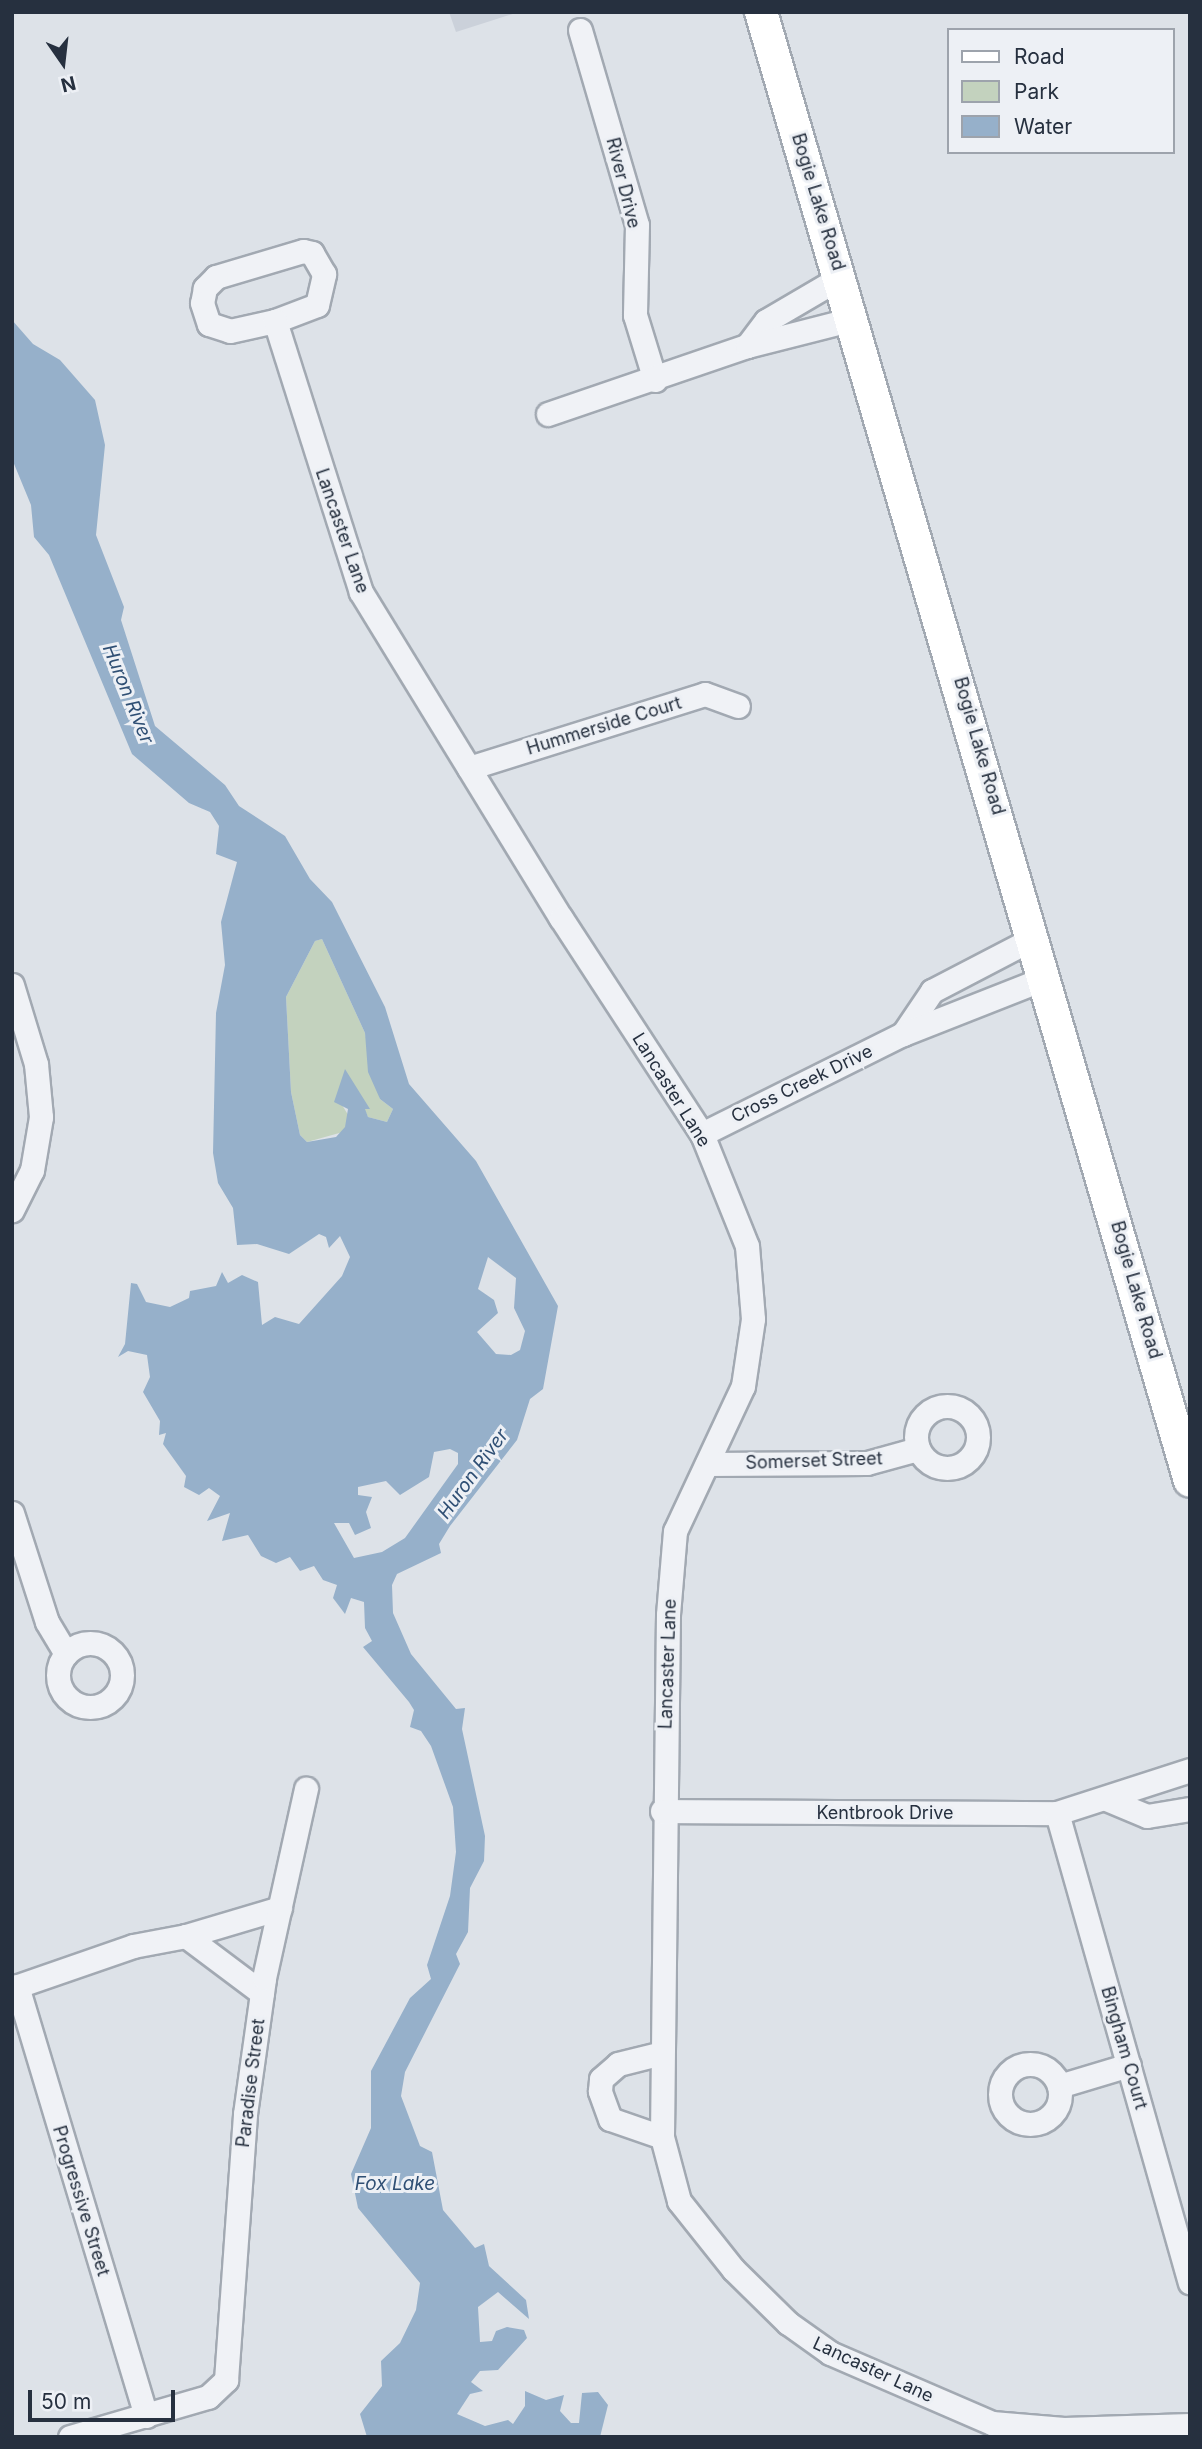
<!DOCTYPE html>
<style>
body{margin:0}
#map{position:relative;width:1202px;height:2449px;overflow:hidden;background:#dde2e8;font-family:Inter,sans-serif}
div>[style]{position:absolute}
.built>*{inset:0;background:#cbd1da}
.green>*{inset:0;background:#c3d2be}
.water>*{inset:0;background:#96b0ca}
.roads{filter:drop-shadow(2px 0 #a2a9b2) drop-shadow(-2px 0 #a2a9b2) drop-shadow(0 2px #a2a9b2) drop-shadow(0 -2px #a2a9b2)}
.minor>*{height:23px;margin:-11.5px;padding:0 11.5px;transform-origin:11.5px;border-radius:11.5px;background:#f0f2f6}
.minor>.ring{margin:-11.5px;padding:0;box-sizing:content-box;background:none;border:23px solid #f0f2f6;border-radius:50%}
.secondary>*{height:32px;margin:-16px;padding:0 16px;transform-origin:16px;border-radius:16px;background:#fff}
span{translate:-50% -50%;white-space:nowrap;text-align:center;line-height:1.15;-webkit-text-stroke:6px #edf0f5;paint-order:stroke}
.street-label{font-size:18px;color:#26303f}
.water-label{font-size:19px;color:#2f4f74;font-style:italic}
.frame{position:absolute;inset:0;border:14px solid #26303f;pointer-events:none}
.legend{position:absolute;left:947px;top:28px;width:228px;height:126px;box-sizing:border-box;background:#edf0f5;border:2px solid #9da3ac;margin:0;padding:9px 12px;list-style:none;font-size:21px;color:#26303f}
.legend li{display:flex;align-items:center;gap:14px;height:35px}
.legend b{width:35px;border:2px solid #9da3ac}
.north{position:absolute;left:28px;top:28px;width:70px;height:70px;-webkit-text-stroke:5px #edf0f5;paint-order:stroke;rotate:166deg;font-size:19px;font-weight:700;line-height:28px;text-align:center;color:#26303f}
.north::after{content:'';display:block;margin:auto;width:24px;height:32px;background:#26303f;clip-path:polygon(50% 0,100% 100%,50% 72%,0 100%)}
.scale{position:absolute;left:28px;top:2390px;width:147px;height:32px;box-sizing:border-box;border:4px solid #26303f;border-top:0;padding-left:9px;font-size:21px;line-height:24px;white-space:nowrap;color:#26303f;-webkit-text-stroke:5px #edf0f5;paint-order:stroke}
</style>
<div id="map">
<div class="built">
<i style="clip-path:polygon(449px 12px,519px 12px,456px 32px)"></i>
</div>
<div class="green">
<i style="clip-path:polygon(322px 939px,365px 1033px,380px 1099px,393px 1109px,387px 1122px,368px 1117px,345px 1070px,342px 1105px,350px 1118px,343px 1132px,307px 1142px,300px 1135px,291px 1092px,286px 997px,315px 941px)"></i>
</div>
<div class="water">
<i style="clip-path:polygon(evenodd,12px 320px,33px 344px,60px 360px,95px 400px,105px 445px,96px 535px,124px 607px,121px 620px,155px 726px,225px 785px,239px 806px,285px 836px,310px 879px,332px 902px,385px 1007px,409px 1084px,476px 1161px,558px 1306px,543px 1389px,530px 1399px,517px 1440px,450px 1526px,439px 1544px,441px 1553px,397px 1574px,392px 1585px,393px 1613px,411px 1654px,456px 1709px,465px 1708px,462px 1729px,485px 1836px,484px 1861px,470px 1888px,468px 1932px,456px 1954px,460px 1964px,405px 2072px,401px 2096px,420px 2146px,432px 2152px,443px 2210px,475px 2248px,484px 2244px,489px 2266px,526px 2300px,529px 2319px,498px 2292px,478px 2307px,480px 2342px,492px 2341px,496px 2331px,507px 2327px,524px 2330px,527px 2338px,498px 2370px,480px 2371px,471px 2382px,483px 2391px,470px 2394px,457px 2414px,485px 2426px,508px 2420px,513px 2424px,525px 2406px,525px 2391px,546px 2400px,564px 2395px,560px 2411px,571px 2423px,579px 2423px,582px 2393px,598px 2392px,608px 2405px,600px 2437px,367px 2437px,360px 2414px,382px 2386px,381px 2361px,400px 2343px,416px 2310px,420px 2283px,358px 2208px,351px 2174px,371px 2128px,371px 2071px,410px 1998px,431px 1979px,427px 1965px,450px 1896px,456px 1852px,453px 1807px,431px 1746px,421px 1731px,410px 1727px,414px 1710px,409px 1702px,363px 1647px,372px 1641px,365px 1628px,364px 1602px,351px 1598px,345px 1614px,333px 1598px,337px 1585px,323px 1580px,314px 1566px,300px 1571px,290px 1557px,276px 1563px,261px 1556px,248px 1535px,222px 1541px,230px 1513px,207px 1521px,220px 1496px,209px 1488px,199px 1495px,184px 1487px,186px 1476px,163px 1444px,166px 1433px,159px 1435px,160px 1421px,143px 1392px,150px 1377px,147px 1355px,128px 1351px,118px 1357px,125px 1344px,131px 1283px,137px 1284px,146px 1302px,170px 1307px,189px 1298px,190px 1291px,216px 1286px,222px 1272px,228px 1283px,242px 1275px,258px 1282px,262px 1325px,275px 1317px,299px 1324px,342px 1276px,350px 1257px,340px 1236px,329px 1248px,326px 1237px,319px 1234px,289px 1254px,257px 1244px,237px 1245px,233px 1208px,218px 1183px,213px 1153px,216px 1013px,225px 965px,221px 922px,237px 862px,216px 854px,219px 826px,210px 812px,189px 803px,132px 754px,49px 555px,34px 537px,31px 505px,12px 459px,12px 320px,322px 939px,365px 1033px,368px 1072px,380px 1099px,393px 1109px,387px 1122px,368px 1117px,365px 1109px,370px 1109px,345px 1069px,334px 1102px,348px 1109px,345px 1127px,336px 1137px,307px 1142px,300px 1135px,291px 1092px,286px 997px,315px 941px,322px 939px,12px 320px,488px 1257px,516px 1278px,514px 1308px,525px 1331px,520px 1350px,511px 1355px,496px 1354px,477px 1332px,498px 1313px,494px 1300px,478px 1289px,488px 1257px,12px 320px,450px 1449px,458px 1453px,458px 1464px,405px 1538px,382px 1552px,354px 1558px,334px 1523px,349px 1523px,355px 1535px,371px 1528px,366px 1512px,372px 1497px,358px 1495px,358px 1487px,386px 1481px,400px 1495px,429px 1477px,434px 1452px,450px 1449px)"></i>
</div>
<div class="roads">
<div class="minor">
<i style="left:580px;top:30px;width:203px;rotate:73.7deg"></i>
<i style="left:637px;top:225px;width:90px;rotate:91.3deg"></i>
<i style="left:635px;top:315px;width:68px;rotate:72.9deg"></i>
<i style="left:275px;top:321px;width:45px;rotate:-20.9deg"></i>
<i style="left:317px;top:305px;width:32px;rotate:-77deg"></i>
<i style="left:324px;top:274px;width:24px;rotate:-120deg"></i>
<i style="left:312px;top:253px;width:9px;rotate:-167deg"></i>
<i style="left:303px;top:251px;width:91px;rotate:163.4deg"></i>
<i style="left:216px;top:277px;width:16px;rotate:135deg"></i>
<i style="left:205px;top:288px;width:15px;rotate:101deg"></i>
<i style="left:202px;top:303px;width:22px;rotate:72deg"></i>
<i style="left:209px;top:324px;width:22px;rotate:18deg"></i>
<i style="left:230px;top:331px;width:46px;rotate:-12.5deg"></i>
<i style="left:275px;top:321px;width:284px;rotate:72.4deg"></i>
<i style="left:361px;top:592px;width:382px;rotate:58.5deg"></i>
<i style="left:561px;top:918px;width:258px;rotate:56.9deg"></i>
<i style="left:702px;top:1134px;width:121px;rotate:68.1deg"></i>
<i style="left:747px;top:1246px;width:73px;rotate:85.3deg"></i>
<i style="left:753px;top:1319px;width:68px;rotate:98.5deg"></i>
<i style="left:743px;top:1386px;width:160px;rotate:115.1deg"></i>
<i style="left:675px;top:1531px;width:84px;rotate:94.8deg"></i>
<i style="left:668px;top:1615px;width:522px;rotate:90.66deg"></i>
<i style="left:662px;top:2137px;width:66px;rotate:75.1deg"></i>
<i style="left:679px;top:2201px;width:87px;rotate:51.5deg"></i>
<i style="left:733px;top:2269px;width:77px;rotate:44.5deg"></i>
<i style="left:788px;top:2323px;width:52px;rotate:35.5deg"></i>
<i style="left:830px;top:2353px;width:176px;rotate:23.4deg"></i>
<i style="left:992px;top:2423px;width:72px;rotate:4.8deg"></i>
<i style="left:1064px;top:2429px;width:126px;rotate:-1.8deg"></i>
<i style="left:747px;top:346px;width:31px;rotate:-53deg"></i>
<i style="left:766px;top:321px;width:87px;rotate:-30.4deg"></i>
<i style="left:548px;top:414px;width:210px;rotate:-18.9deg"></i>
<i style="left:747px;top:346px;width:109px;rotate:-14.3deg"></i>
<i style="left:469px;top:768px;width:247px;rotate:-17.4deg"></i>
<i style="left:705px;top:694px;width:35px;rotate:20deg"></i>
<i style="left:12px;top:985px;width:83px;rotate:73.1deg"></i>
<i style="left:36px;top:1064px;width:53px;rotate:84.6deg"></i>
<i style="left:41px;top:1117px;width:54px;rotate:99.6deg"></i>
<i style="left:32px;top:1170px;width:45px;rotate:116.6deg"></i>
<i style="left:903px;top:1034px;width:52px;rotate:-56deg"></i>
<i style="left:932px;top:991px;width:115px;rotate:-27.5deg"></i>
<i style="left:702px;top:1134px;width:225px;rotate:-26.5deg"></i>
<i style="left:903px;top:1034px;width:153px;rotate:-21.5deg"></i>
<i class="ring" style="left:916px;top:1406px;width:39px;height:39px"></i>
<i style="left:707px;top:1464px;width:160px;rotate:-0.4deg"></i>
<i style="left:867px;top:1463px;width:53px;rotate:-15.4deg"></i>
<i style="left:12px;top:1513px;width:114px;rotate:72.2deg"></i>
<i style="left:47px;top:1622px;width:37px;rotate:59deg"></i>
<i class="ring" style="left:58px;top:1643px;width:41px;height:41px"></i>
<i style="left:1106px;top:1799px;width:44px;rotate:22.5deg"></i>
<i style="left:1147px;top:1816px;width:44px;rotate:-9.2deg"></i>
<i style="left:662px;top:1811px;width:395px;rotate:0.3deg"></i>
<i style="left:1057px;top:1813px;width:140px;rotate:-17.9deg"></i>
<i style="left:1057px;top:1813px;width:488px;rotate:74.2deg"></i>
<i style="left:186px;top:1936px;width:98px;rotate:-16.6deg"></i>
<i style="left:17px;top:1986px;width:449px;rotate:73.3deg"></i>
<i style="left:12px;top:1988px;width:128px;rotate:-19.1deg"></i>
<i style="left:133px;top:1946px;width:54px;rotate:-10.7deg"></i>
<i style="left:186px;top:1936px;width:95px;rotate:36.9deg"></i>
<i class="ring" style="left:1000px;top:2064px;width:37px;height:37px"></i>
<i style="left:1059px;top:2086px;width:73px;rotate:-16.7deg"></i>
<i style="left:662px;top:2137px;width:55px;rotate:-160.9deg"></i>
<i style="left:610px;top:2119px;width:30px;rotate:-110deg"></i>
<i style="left:600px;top:2091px;width:12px;rotate:-85deg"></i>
<i style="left:601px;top:2079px;width:23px;rotate:-41deg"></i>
<i style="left:618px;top:2064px;width:45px;rotate:-14deg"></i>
<i style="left:70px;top:2437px;width:144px;rotate:-16.2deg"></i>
<i style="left:208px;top:2397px;width:25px;rotate:-43deg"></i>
<i style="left:226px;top:2380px;width:267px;rotate:-85.9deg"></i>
<i style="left:245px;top:2114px;width:137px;rotate:-82deg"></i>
<i style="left:264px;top:1978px;width:194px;rotate:-77.5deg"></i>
</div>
<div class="secondary">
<i style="left:761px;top:12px;width:1530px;rotate:73.72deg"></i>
</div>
</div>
<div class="street-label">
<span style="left:623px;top:183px;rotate:76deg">River Drive</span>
<span style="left:818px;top:202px;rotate:73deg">Bogie Lake Road</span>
<span style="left:342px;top:531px;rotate:71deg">Lancaster Lane</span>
<span style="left:604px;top:726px;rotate:-17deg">Hummerside Court</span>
<span style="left:979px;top:746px;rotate:74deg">Bogie Lake Road</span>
<span style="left:802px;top:1084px;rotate:-26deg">Cross Creek Drive</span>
<span style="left:671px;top:1090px;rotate:58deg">Lancaster Lane</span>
<span style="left:1136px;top:1290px;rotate:74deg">Bogie Lake Road</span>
<span style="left:814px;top:1461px;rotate:-2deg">Somerset Street</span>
<span style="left:668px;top:1664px;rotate:-88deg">Lancaster Lane</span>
<span style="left:885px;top:1813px">Kentbrook Drive</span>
<span style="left:1124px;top:2048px;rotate:74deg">Bingham Court</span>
<span style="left:251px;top:2083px;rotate:-83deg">Paradise Street</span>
<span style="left:81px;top:2201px;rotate:73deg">Progressive Street</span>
<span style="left:873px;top:2370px;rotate:25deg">Lancaster Lane</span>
</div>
<div class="water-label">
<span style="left:128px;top:694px;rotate:68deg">Huron River</span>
<span style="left:473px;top:1474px;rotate:-54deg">Huron River</span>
<span style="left:395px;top:2184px">Fox Lake</span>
</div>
<div class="frame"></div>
<ul class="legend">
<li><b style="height:9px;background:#fff"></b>Road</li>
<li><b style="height:19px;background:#c3d2be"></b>Park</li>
<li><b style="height:19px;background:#96b0ca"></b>Water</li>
</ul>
<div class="north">N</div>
<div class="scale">50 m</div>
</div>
